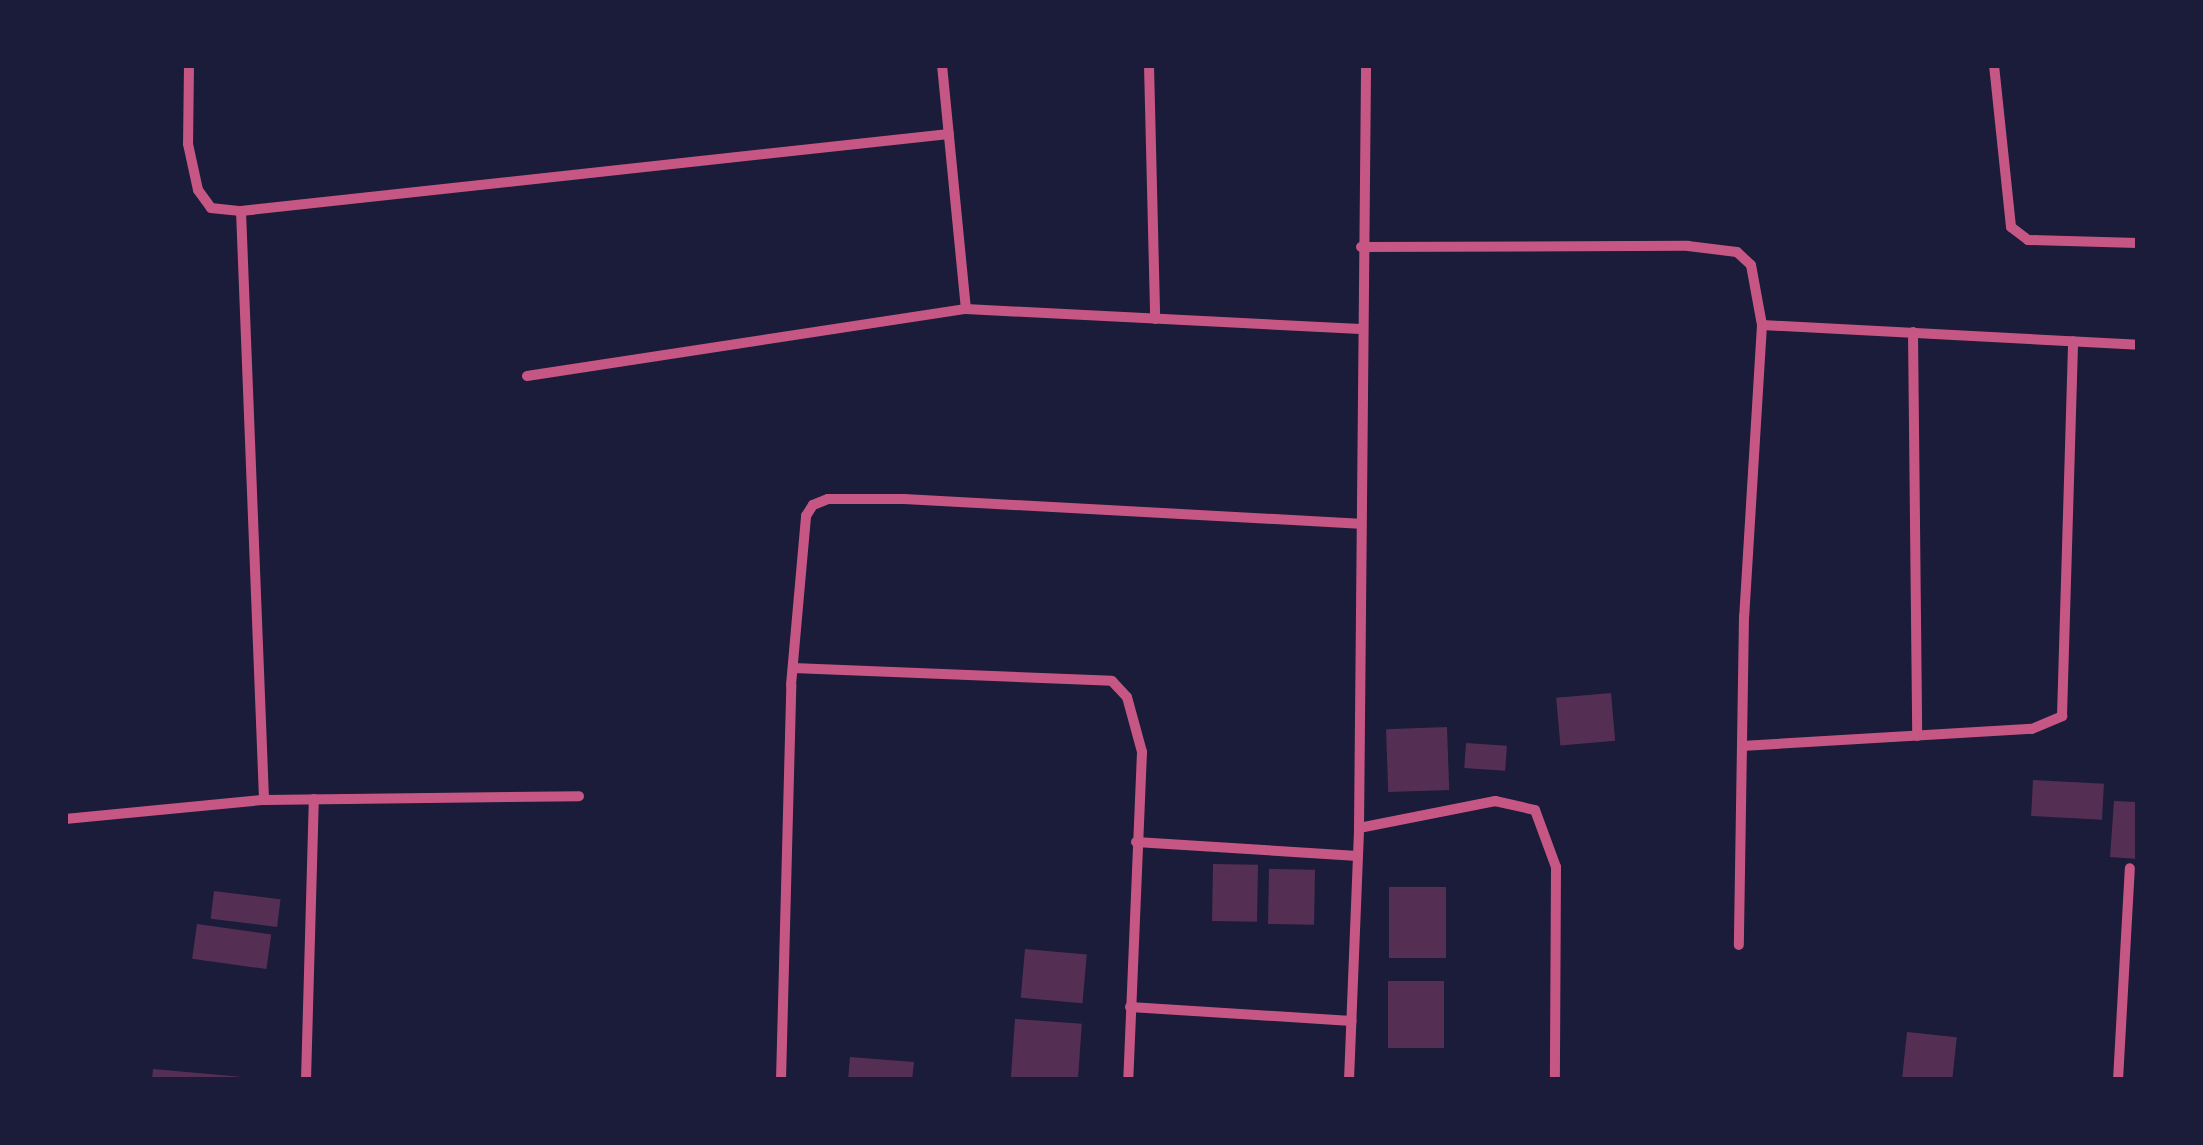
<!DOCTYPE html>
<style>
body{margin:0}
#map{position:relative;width:2203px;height:1145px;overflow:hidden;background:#1b1b3a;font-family:"Public Sans",sans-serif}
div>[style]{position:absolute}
.building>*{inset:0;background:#542f53;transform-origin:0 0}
.minor>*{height:10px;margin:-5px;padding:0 5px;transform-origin:5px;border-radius:5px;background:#c65784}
span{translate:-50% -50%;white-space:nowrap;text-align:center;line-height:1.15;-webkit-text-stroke:8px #1b1b3a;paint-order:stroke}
.frame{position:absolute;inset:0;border:68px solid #1b1b3a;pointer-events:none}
</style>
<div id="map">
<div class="building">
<i style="left:1611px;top:693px;width:48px;height:55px;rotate:85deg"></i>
<i style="left:1447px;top:727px;width:63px;height:61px;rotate:88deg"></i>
<i style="left:1466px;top:743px;width:41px;height:25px;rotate:4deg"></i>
<i style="left:2033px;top:780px;width:71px;height:36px;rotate:3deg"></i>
<i style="clip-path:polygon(2114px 801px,2138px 802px,2138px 859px,2110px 857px)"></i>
<i style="left:1213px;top:864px;width:45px;height:57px;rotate:1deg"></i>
<i style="left:1269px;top:869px;width:46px;height:55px;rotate:1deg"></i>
<i style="left:1389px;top:887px;width:57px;height:71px"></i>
<i style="left:214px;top:891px;width:67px;height:28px;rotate:7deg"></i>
<i style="left:197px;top:924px;width:75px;height:35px;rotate:8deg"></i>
<i style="left:1025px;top:949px;width:62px;height:49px;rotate:5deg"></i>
<i style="left:1388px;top:981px;width:56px;height:67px"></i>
<i style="left:1015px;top:1019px;width:67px;height:59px;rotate:4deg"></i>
<i style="left:1907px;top:1032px;width:50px;height:48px;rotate:6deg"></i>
<i style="clip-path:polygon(850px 1057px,914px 1062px,912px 1080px,848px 1080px)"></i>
<i style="clip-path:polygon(153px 1069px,243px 1077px,243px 1080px,152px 1080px)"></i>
</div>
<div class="minor">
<i style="left:189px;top:65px;width:79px;rotate:90.7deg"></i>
<i style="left:188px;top:144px;width:47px;rotate:77.7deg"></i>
<i style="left:198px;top:190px;width:22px;rotate:54deg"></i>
<i style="left:211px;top:208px;width:30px;rotate:6deg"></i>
<i style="left:241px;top:211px;width:712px;rotate:-6.21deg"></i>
<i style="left:942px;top:65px;width:245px;rotate:84.4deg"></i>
<i style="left:1149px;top:65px;width:254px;rotate:88.6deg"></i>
<i style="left:1994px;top:65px;width:163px;rotate:84deg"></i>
<i style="left:2011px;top:227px;width:21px;rotate:37deg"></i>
<i style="left:2028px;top:240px;width:110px;rotate:1.6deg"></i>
<i style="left:241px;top:211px;width:589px;rotate:87.76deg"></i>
<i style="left:1361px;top:247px;width:327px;rotate:-0.2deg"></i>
<i style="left:1688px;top:246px;width:49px;rotate:7deg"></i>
<i style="left:1737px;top:252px;width:19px;rotate:43deg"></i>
<i style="left:1751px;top:265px;width:61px;rotate:79.6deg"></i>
<i style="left:1762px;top:325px;width:292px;rotate:93.5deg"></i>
<i style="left:1744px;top:616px;width:329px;rotate:90.9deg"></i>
<i style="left:1762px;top:325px;width:377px;rotate:3deg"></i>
<i style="left:1913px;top:332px;width:404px;rotate:89.4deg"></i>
<i style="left:527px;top:376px;width:444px;rotate:-8.7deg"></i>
<i style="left:966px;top:309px;width:395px;rotate:2.9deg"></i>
<i style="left:793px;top:668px;width:319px;rotate:2.3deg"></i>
<i style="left:1112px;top:681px;width:22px;rotate:47deg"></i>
<i style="left:1127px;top:697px;width:57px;rotate:74.7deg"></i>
<i style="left:1142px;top:752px;width:328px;rotate:92.4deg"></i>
<i style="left:1742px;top:746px;width:290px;rotate:-3.4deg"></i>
<i style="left:2032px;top:729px;width:33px;rotate:-23deg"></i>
<i style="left:2062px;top:716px;width:375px;rotate:-88.3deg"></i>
<i style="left:65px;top:819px;width:200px;rotate:-5.5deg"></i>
<i style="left:264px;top:800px;width:315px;rotate:-0.7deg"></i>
<i style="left:1359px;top:828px;width:139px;rotate:-11.2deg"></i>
<i style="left:1495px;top:801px;width:41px;rotate:12.7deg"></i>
<i style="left:1535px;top:810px;width:61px;rotate:69.8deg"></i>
<i style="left:1556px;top:867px;width:213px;rotate:90.3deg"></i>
<i style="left:1136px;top:842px;width:222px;rotate:3.6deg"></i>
<i style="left:1130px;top:1007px;width:222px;rotate:3.6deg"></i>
<i style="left:306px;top:1080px;width:281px;rotate:-88.4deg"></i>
<i style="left:781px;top:1080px;width:395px;rotate:-88.5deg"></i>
<i style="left:791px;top:685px;width:170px;rotate:-84.9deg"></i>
<i style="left:806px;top:516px;width:13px;rotate:-58deg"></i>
<i style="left:813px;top:505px;width:16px;rotate:-22deg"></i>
<i style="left:828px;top:499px;width:76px"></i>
<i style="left:904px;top:499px;width:456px;rotate:3.1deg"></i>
<i style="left:1349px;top:1080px;width:252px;rotate:-87.7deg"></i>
<i style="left:1359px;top:828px;width:763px;rotate:-89.47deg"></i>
<i style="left:2118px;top:1080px;width:212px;rotate:-86.8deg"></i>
</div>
<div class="frame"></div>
</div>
